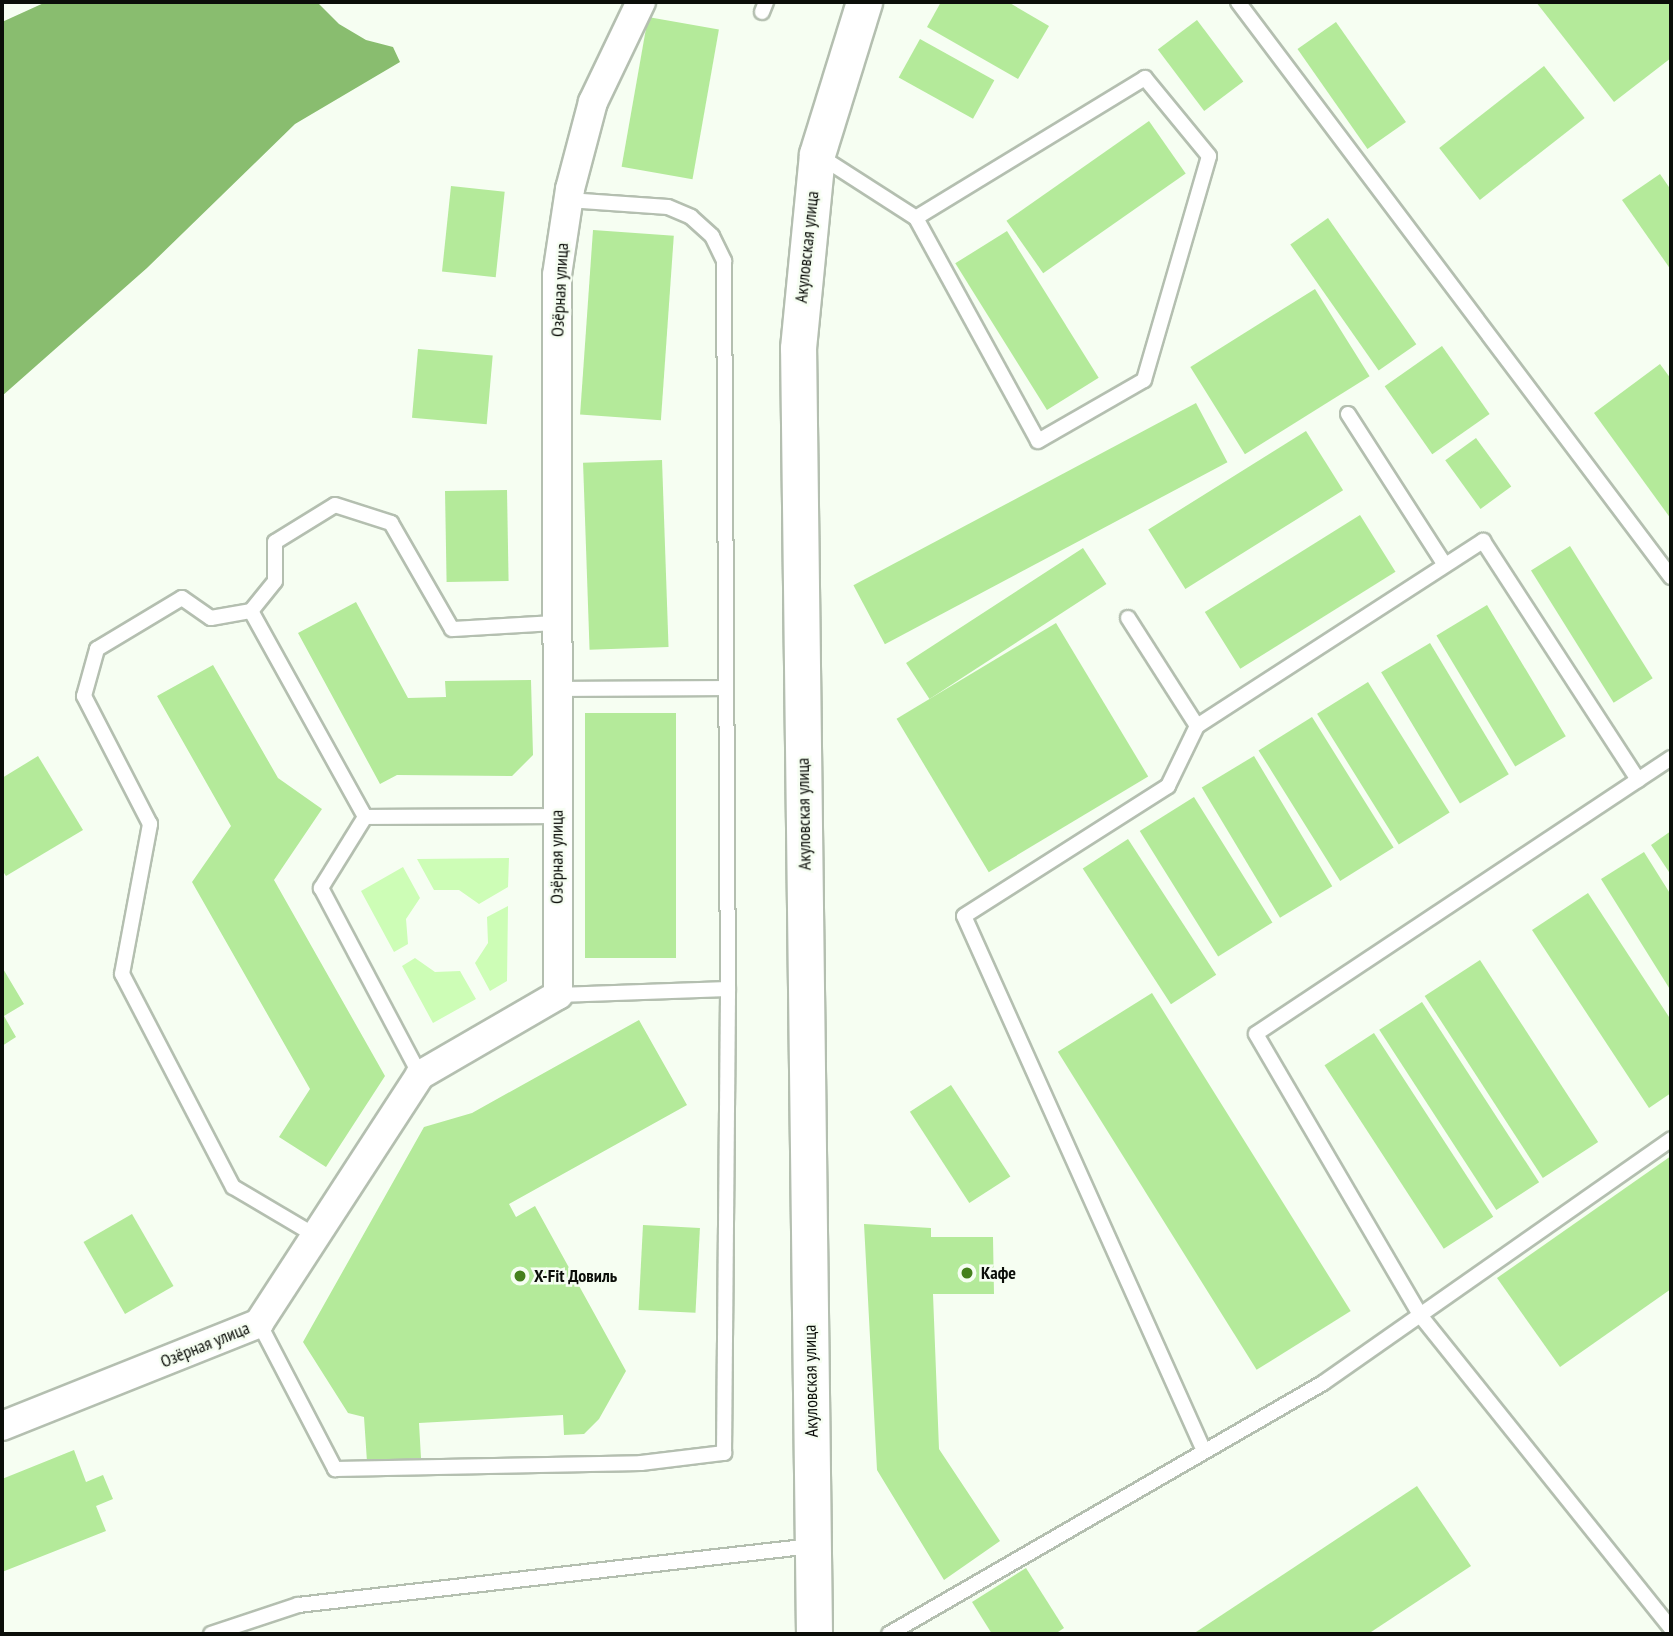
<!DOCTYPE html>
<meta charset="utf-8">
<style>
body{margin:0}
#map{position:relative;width:1673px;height:1636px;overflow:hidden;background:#f6fef2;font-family:"PT Sans Narrow",sans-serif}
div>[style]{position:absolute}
.green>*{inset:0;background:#cdfdb6}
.water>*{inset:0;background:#89bd6f}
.building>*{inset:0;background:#b4ea9a;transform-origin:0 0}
.roads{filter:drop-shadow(2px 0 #b4bfb0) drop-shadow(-2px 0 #b4bfb0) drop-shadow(0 2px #b4bfb0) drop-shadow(0 -2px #b4bfb0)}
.service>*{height:14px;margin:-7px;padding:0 7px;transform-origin:7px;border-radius:7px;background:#fff}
.minor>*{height:28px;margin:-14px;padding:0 14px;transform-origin:14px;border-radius:14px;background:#fff}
.tertiary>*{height:35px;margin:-17.5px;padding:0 17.5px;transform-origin:17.5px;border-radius:17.5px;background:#fff}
.dots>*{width:19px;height:19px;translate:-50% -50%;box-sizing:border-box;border:4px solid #f6fef2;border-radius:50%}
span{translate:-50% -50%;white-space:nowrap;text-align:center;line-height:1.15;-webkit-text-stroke:5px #f6fef2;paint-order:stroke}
.street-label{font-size:18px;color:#0b0e09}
.poi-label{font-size:18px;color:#0b0e09;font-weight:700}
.left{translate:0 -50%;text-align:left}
.frame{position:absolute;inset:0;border:4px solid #0b0e09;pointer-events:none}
</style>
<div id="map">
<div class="green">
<i style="clip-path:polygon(509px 858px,508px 887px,479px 904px,459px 890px,434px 890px,417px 859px)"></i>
<i style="clip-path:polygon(403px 867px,420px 898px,406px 919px,408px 944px,394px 952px,361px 891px)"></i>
<i style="clip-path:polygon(508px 906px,507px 981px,490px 991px,475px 963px,488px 943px,487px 917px)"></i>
<i style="clip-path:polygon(415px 958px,435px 972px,460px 971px,476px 999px,433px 1023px,402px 966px)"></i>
</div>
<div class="water">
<i style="clip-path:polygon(46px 2px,317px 2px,339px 24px,366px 40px,393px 47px,400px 62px,295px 124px,147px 268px,2px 396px,2px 22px)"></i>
</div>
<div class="building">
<i style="clip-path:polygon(941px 2px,1008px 2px,1049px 26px,1018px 79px,927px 27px)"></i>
<i style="clip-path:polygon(1536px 2px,1671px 2px,1671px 58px,1614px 102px)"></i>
<i style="left:648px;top:17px;width:72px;height:152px;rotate:10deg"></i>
<i style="left:1197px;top:20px;width:77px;height:49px;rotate:53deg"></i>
<i style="left:1336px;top:22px;width:122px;height:47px;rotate:55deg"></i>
<i style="left:920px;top:39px;width:85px;height:44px;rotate:29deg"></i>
<i style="left:1544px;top:66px;width:66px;height:133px;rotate:52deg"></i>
<i style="left:1149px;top:121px;width:64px;height:174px;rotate:55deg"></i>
<i style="clip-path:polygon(1660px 174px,1671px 190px,1671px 270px,1622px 200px)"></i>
<i style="left:451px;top:186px;width:54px;height:86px;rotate:6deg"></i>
<i style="left:1328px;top:218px;width:154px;height:46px;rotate:55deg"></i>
<i style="left:593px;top:230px;width:81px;height:185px;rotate:4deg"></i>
<i style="left:1007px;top:231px;width:173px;height:61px;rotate:58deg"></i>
<i style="left:1315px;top:289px;width:103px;height:147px;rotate:58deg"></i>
<i style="left:1442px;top:346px;width:83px;height:70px;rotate:55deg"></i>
<i style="left:418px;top:349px;width:75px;height:69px;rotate:5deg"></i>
<i style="clip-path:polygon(1660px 364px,1671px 379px,1671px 519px,1594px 413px)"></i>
<i style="left:1196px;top:403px;width:67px;height:388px;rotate:62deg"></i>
<i style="left:1306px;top:431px;width:70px;height:186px;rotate:58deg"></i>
<i style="left:1476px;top:438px;width:60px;height:38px;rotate:54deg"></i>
<i style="left:662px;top:460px;width:187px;height:79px;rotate:88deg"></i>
<i style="left:507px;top:490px;width:91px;height:62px;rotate:89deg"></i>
<i style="left:1360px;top:515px;width:67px;height:183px;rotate:58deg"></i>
<i style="left:1570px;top:546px;width:156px;height:46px;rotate:58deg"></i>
<i style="left:1083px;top:548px;width:43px;height:211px;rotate:57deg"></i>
<i style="clip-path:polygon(356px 602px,408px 698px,446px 697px,445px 681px,531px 680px,533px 755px,512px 776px,397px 775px,380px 784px,298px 633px)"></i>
<i style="left:1487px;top:605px;width:153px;height:59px;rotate:59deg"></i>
<i style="left:1056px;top:623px;width:179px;height:186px;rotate:59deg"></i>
<i style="left:1430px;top:643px;width:153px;height:57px;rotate:59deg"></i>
<i style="clip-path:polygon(213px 665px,278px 778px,322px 809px,274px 880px,385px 1076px,326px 1167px,279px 1137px,310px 1089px,192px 882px,231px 826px,157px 696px)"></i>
<i style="left:1368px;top:682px;width:154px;height:60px;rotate:58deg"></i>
<i style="left:676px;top:713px;width:245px;height:91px;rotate:90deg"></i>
<i style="left:1312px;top:717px;width:154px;height:63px;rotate:58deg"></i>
<i style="clip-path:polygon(38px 756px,83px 830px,6px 876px,2px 870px,2px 778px)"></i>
<i style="left:1254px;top:756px;width:152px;height:61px;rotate:59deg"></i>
<i style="left:1194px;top:797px;width:148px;height:64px;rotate:58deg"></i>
<i style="clip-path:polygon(1671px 831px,1671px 875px,1651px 845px)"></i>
<i style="left:1128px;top:839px;width:162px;height:54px;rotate:57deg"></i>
<i style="clip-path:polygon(1644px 852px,1671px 895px,1671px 991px,1601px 879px)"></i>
<i style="clip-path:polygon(1588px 893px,1671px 1020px,1671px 1093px,1649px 1108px,1532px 930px)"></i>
<i style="left:1480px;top:960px;width:217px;height:66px;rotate:57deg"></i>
<i style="clip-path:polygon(2px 967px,24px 1004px,4px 1016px,16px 1037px,2px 1046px)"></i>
<i style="left:1152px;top:993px;width:375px;height:111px;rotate:58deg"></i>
<i style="left:1422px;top:1002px;width:215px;height:51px;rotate:57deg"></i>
<i style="clip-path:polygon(639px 1020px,687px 1105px,509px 1204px,516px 1217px,535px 1206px,626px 1371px,599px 1419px,584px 1434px,564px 1435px,563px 1415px,419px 1423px,421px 1458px,367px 1462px,364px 1417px,348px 1413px,303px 1342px,424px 1127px,472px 1113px)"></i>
<i style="left:1374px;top:1033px;width:219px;height:59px;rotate:57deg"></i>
<i style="left:951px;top:1085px;width:109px;height:49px;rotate:57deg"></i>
<i style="clip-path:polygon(1671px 1156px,1671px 1289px,1560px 1367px,1497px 1278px)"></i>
<i style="left:132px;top:1214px;width:83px;height:56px;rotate:60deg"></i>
<i style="clip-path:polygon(864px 1224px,931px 1228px,931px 1237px,993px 1237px,994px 1294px,933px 1294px,939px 1449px,1000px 1541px,944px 1580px,877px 1470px)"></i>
<i style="left:643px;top:1225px;width:57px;height:85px;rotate:3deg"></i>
<i style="clip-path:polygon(74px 1450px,86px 1482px,103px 1475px,113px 1499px,96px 1506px,106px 1531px,2px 1572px,2px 1479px)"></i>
<i style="clip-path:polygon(1417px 1486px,1471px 1566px,1368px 1634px,1193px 1634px)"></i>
<i style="clip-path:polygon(1026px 1568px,1064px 1628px,1055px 1634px,992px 1634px,972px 1602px)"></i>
</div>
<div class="roads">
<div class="service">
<i style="left:1238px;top:2px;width:720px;rotate:53.02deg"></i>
<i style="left:762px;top:12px;width:11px;rotate:-68deg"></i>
<i style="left:818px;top:155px;width:117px;rotate:32.7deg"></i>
<i style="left:916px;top:218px;width:254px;rotate:61.3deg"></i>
<i style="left:1038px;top:441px;width:122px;rotate:-29.9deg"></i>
<i style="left:1144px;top:380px;width:233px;rotate:-73.8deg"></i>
<i style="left:1209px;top:156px;width:101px;rotate:-129.4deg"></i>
<i style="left:1145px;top:78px;width:268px;rotate:148.6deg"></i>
<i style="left:568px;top:200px;width:100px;rotate:4deg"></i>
<i style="left:668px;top:207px;width:25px;rotate:23deg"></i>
<i style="left:691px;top:217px;width:28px;rotate:42deg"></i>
<i style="left:712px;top:236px;width:28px;rotate:64deg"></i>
<i style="left:724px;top:261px;width:728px;rotate:89.69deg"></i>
<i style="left:1348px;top:414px;width:179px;rotate:57.3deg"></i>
<i style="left:251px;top:611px;width:235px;rotate:61deg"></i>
<i style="left:365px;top:817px;width:84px;rotate:121.8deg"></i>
<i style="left:321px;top:888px;width:212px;rotate:62.1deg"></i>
<i style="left:1128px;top:618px;width:128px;rotate:57.4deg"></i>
<i style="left:557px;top:689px;width:169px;rotate:-0.3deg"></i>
<i style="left:1671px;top:758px;width:498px;rotate:146.4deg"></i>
<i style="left:1256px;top:1034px;width:325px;rotate:59.7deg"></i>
<i style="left:1420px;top:1315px;width:401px;rotate:51.3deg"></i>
<i style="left:365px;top:817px;width:192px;rotate:-0.3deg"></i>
<i style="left:316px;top:1236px;width:96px;rotate:-149.4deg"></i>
<i style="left:233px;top:1187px;width:240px;rotate:-117.5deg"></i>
<i style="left:122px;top:974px;width:153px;rotate:-79.4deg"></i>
<i style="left:150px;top:824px;width:144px;rotate:-117.3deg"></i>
<i style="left:84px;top:696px;width:49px;rotate:-74.5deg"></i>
<i style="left:97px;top:649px;width:99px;rotate:-31deg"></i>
<i style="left:182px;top:598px;width:35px;rotate:35deg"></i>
<i style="left:211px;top:618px;width:41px;rotate:-9.9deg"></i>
<i style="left:251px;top:611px;width:38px;rotate:-51deg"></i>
<i style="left:275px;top:581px;width:39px;rotate:-90deg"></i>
<i style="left:275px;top:542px;width:70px;rotate:-31.7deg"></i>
<i style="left:335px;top:505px;width:59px;rotate:17.8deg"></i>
<i style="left:391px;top:523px;width:122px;rotate:60.1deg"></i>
<i style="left:452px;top:629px;width:104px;rotate:-3.3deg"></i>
<i style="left:259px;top:1323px;width:165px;rotate:62.5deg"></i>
<i style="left:335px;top:1469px;width:306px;rotate:-1.1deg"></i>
<i style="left:641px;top:1463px;width:84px;rotate:-6.9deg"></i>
<i style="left:724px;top:1453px;width:464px;rotate:-89.5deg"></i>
<i style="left:728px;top:989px;width:170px;rotate:178deg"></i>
<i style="left:1204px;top:1451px;width:586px;rotate:-114.16deg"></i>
<i style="left:964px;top:916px;width:242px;rotate:-32.5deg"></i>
<i style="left:1168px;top:786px;width:67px;rotate:-64.2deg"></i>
<i style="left:1197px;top:726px;width:341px;rotate:-32.9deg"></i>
<i style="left:1483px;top:541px;width:285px;rotate:57deg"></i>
<i style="left:211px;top:1634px;width:92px;rotate:-18.4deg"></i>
<i style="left:298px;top:1605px;width:517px;rotate:-6.55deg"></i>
<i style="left:889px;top:1634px;width:501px;rotate:-30.04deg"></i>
<i style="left:1323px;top:1383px;width:425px;rotate:-35deg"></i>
</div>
<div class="minor">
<i style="left:2px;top:1426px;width:277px;rotate:-21.8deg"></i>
<i style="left:259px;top:1323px;width:296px;rotate:-57deg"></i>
<i style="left:420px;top:1075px;width:160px;rotate:-30.1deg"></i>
<i style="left:558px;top:995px;width:720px;rotate:-90.08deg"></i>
<i style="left:557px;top:275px;width:87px;rotate:-81.4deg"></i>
<i style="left:570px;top:189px;width:90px;rotate:-75.2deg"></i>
<i style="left:593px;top:102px;width:111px;rotate:-64.4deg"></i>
</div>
<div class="tertiary">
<i style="left:814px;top:1634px;width:1286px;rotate:-90.71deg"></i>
<i style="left:798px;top:348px;width:195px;rotate:-84.4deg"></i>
<i style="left:817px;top:154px;width:159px;rotate:-72.8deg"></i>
</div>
</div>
<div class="dots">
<i style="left:967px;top:1273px;background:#45801d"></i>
<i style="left:520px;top:1276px;background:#45801d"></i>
</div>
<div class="street-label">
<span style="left:807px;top:247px;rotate:-84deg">Акуловская улица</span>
<span style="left:560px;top:290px;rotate:-87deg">Озёрная улица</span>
<span style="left:804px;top:814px;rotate:-91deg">Акуловская улица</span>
<span style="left:557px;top:857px;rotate:-90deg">Озёрная улица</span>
<span style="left:205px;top:1345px;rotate:-22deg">Озёрная улица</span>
<span style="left:811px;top:1381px;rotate:-91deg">Акуловская улица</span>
</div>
<div class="poi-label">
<span class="left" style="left:981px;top:1273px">Кафе</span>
<span class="left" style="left:534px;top:1276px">X-Fit Довиль</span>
</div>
<div class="frame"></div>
</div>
